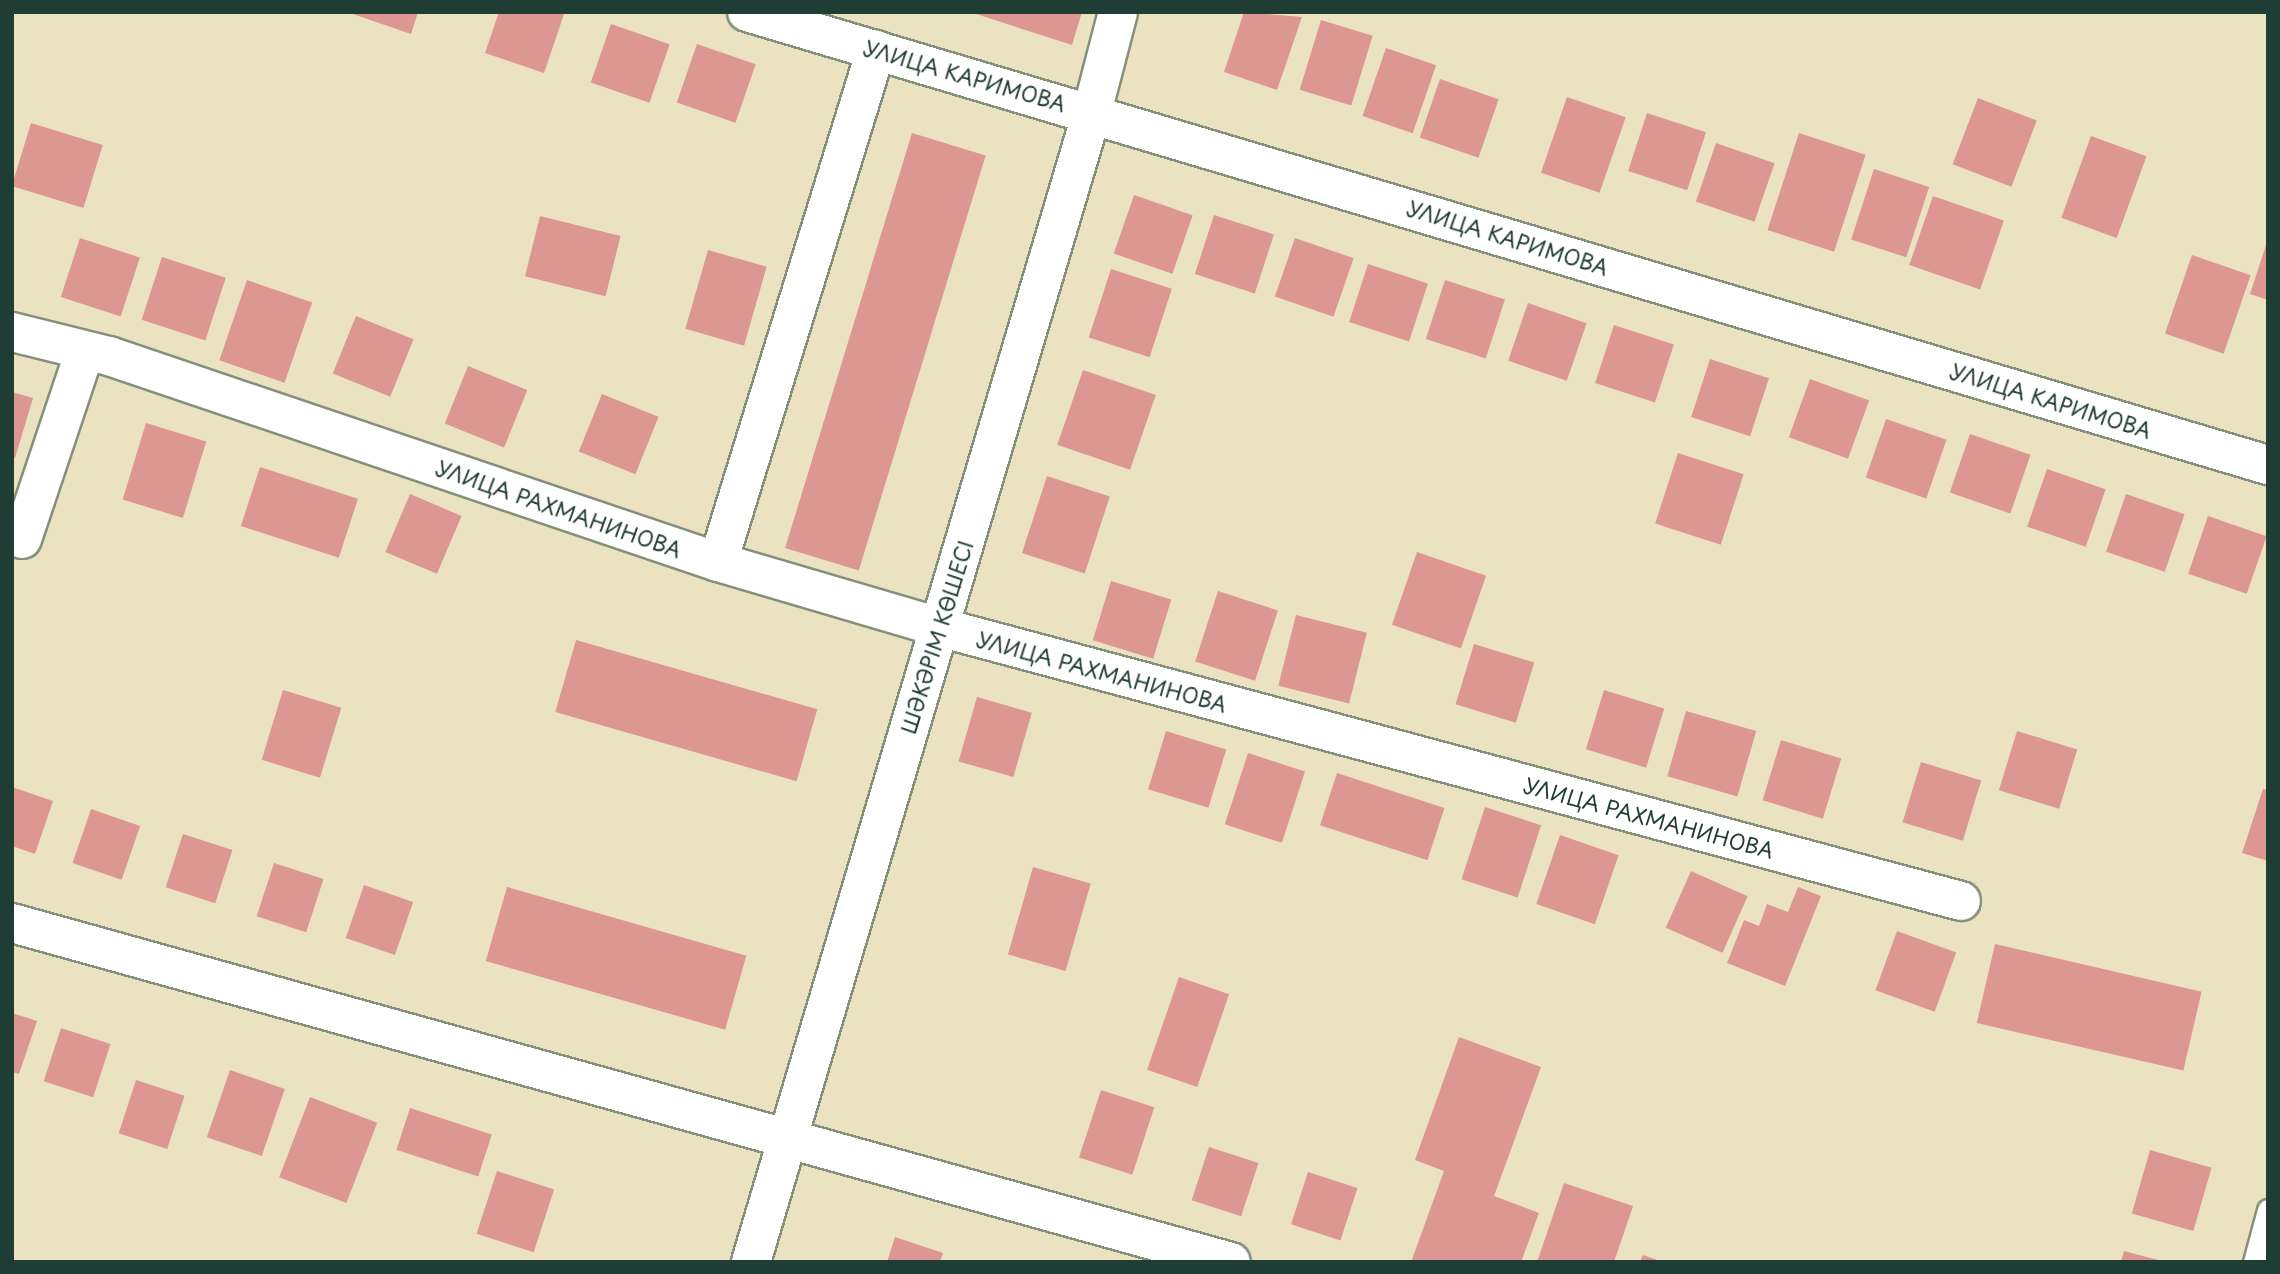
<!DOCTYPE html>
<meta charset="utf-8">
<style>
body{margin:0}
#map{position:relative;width:2280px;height:1274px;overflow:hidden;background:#ebe2c2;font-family:"Playpen Sans",sans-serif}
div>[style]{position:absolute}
.building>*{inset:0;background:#dc9793;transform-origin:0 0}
.roads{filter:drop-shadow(2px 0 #85907b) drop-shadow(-2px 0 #85907b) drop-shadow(0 2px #85907b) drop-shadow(0 -2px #85907b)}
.service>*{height:21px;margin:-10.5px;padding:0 10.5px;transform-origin:10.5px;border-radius:10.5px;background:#fff}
.minor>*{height:38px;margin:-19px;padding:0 19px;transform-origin:19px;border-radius:19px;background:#fff}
.tertiary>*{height:38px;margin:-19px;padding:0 19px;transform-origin:19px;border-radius:19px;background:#fff}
span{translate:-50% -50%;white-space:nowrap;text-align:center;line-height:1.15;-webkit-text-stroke:6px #fff;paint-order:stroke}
.street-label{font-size:21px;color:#1f3d34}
.frame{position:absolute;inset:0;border:14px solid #1f3d34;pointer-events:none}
</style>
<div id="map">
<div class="building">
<i style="clip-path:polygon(347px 12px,418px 12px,411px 34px)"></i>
<i style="clip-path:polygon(499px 12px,564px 14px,544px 73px,485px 53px)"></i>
<i style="clip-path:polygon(970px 12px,1082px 12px,1072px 45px)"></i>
<i style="clip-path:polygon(1244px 12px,1302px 17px,1277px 90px,1224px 72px)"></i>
<i style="left:1321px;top:20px;width:54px;height:73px;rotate:17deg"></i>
<i style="left:611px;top:24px;width:62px;height:62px;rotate:19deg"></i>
<i style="left:697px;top:44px;width:62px;height:62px;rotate:19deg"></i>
<i style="left:1386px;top:48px;width:53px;height:72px;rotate:19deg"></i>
<i style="left:1440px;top:79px;width:62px;height:62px;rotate:19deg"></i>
<i style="left:1567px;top:97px;width:62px;height:80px;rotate:19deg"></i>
<i style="left:1978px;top:98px;width:63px;height:71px;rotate:21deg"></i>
<i style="left:1647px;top:113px;width:62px;height:61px;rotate:18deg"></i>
<i style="left:31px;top:123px;width:75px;height:66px;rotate:17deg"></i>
<i style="left:912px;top:133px;width:77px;height:434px;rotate:17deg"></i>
<i style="left:1799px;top:133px;width:70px;height:102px;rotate:18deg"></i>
<i style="left:2091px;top:136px;width:59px;height:87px;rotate:20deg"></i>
<i style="left:1716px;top:143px;width:62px;height:62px;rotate:19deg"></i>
<i style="left:1874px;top:169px;width:58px;height:74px;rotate:18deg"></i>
<i style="left:1134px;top:195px;width:62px;height:62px;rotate:19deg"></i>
<i style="left:1933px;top:196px;width:75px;height:73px;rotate:19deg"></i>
<i style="left:1214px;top:215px;width:63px;height:62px;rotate:18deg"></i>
<i style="left:540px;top:216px;width:83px;height:62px;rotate:14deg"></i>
<i style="left:80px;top:238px;width:63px;height:62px;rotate:18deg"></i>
<i style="left:1295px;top:238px;width:62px;height:62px;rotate:19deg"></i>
<i style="clip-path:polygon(2267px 242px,2268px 242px,2268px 300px,2250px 294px)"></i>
<i style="left:708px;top:250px;width:61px;height:82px;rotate:16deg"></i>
<i style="left:2192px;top:255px;width:62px;height:83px;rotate:19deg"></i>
<i style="left:162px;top:257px;width:67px;height:66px;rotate:18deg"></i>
<i style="left:1368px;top:264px;width:63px;height:61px;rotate:18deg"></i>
<i style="left:1111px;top:269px;width:64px;height:72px;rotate:18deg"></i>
<i style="left:247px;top:280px;width:69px;height:85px;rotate:19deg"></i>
<i style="left:1445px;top:280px;width:63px;height:62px;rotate:18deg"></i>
<i style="left:1528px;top:303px;width:62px;height:61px;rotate:19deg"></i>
<i style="left:356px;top:316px;width:62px;height:62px;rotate:22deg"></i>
<i style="left:1614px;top:325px;width:63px;height:61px;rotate:18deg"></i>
<i style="left:1710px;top:359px;width:62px;height:61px;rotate:18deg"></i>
<i style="left:468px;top:366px;width:64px;height:62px;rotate:22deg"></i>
<i style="left:1083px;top:370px;width:77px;height:79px;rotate:19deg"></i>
<i style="left:1810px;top:379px;width:63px;height:62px;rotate:20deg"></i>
<i style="clip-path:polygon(12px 392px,33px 398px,15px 458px,12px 457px)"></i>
<i style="left:602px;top:394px;width:61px;height:62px;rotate:22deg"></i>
<i style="left:1886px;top:419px;width:64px;height:62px;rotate:19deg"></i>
<i style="left:146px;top:423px;width:63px;height:80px;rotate:17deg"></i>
<i style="left:1970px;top:434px;width:64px;height:62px;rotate:19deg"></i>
<i style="left:1678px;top:453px;width:69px;height:74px;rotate:18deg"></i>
<i style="left:260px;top:467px;width:103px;height:62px;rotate:18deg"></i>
<i style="left:2047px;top:469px;width:62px;height:61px;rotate:19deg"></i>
<i style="left:1047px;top:476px;width:66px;height:81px;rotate:18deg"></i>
<i style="left:410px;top:494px;width:56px;height:63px;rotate:23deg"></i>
<i style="left:2126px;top:494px;width:62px;height:61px;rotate:19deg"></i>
<i style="left:2208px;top:516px;width:62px;height:61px;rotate:19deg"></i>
<i style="left:1417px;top:552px;width:73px;height:77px;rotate:19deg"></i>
<i style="left:1111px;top:581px;width:63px;height:62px;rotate:17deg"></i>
<i style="left:1218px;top:591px;width:63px;height:74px;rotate:18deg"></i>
<i style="left:1296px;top:615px;width:73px;height:73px;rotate:14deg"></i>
<i style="left:576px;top:640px;width:251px;height:75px;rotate:16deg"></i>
<i style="left:1474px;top:644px;width:63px;height:63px;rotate:17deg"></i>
<i style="left:283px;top:690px;width:61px;height:73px;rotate:17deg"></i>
<i style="left:1604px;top:690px;width:63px;height:62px;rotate:17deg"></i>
<i style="left:977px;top:697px;width:57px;height:67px;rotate:16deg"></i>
<i style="left:1686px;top:711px;width:73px;height:68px;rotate:16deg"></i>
<i style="left:1166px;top:731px;width:63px;height:61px;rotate:17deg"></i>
<i style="left:2017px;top:731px;width:63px;height:62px;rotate:17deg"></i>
<i style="left:1781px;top:740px;width:63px;height:63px;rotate:17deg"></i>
<i style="left:1248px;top:753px;width:60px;height:75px;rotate:18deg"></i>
<i style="left:1921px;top:762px;width:63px;height:63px;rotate:17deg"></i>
<i style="left:1337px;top:773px;width:113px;height:55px;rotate:18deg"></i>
<i style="clip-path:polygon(12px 787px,53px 801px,35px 854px,12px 846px)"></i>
<i style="clip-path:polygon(2263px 789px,2268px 790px,2268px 861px,2242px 853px)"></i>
<i style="left:1485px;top:807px;width:59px;height:76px;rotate:18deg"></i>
<i style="left:91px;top:809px;width:52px;height:57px;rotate:19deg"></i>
<i style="left:183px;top:834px;width:52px;height:56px;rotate:18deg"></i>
<i style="left:1560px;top:835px;width:62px;height:73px;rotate:19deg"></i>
<i style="left:274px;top:863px;width:52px;height:56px;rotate:18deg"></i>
<i style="left:1033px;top:867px;width:60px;height:91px;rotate:16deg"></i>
<i style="left:1691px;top:871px;width:62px;height:62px;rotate:24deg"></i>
<i style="left:364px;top:885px;width:52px;height:56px;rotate:19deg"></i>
<i style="left:507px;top:887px;width:249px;height:77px;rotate:16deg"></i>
<i style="clip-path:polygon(1798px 887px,1821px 896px,1785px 986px,1727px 963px,1744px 920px,1759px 926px,1767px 904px,1788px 912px)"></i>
<i style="left:1897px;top:931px;width:63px;height:63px;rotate:20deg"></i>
<i style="left:1995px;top:944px;width:212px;height:81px;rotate:13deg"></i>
<i style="left:1179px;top:977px;width:53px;height:98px;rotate:19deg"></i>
<i style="clip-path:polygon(12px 1013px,37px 1021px,19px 1074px,12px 1072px)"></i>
<i style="left:61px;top:1028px;width:52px;height:56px;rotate:18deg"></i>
<i style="clip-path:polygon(1459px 1037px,1541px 1067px,1494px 1196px,1539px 1213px,1521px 1262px,1411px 1262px,1444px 1171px,1415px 1160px)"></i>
<i style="left:230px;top:1070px;width:58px;height:71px;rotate:19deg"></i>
<i style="left:136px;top:1080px;width:51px;height:56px;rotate:18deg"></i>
<i style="left:1101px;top:1090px;width:56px;height:71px;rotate:18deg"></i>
<i style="left:310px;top:1097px;width:72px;height:86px;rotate:21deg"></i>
<i style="left:410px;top:1108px;width:86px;height:44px;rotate:18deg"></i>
<i style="left:1209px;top:1147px;width:52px;height:56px;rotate:18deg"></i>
<i style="left:2150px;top:1150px;width:64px;height:66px;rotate:16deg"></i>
<i style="left:497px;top:1171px;width:60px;height:66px;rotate:18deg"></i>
<i style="left:1308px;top:1172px;width:52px;height:55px;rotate:18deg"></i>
<i style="clip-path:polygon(1564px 1183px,1633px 1206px,1614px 1262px,1537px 1262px)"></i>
<i style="clip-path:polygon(895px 1237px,943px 1253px,940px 1262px,887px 1262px)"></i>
<i style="clip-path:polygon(2124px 1251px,2162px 1261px,2162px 1262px,2121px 1262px)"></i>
<i style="clip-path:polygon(1643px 1255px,1660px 1261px,1660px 1262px,1640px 1262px)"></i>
</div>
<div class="roads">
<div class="service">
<i style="left:2254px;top:1262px;width:54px;rotate:-74.9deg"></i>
</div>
<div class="minor">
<i style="left:1092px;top:112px;width:103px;rotate:-75.4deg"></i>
<i style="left:12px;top:332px;width:100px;rotate:13.9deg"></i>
<i style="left:109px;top:356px;width:643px;rotate:18.69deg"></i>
<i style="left:718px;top:562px;width:230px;rotate:16.4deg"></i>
<i style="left:939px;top:627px;width:1058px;rotate:15.01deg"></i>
<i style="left:22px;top:539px;width:198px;rotate:-71.5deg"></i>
<i style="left:718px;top:562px;width:536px;rotate:-72.85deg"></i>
</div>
<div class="tertiary">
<i style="left:747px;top:12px;width:1587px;rotate:16.59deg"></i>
<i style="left:12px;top:923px;width:1265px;rotate:15.54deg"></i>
<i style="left:751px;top:1262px;width:1199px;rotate:-73.48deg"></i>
</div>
</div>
<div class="street-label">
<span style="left:965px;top:75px;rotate:16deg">УЛИЦА КАРИМОВА</span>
<span style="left:1508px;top:237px;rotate:17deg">УЛИЦА КАРИМОВА</span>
<span style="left:2051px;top:400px;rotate:17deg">УЛИЦА КАРИМОВА</span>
<span style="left:559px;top:508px;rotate:19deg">УЛИЦА РАХМАНИНОВА</span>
<span style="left:936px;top:637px;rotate:-73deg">ШӘКӘРІМ КӨШЕСІ</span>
<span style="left:1102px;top:671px;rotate:15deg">УЛИЦА РАХМАНИНОВА</span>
<span style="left:1649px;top:817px;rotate:15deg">УЛИЦА РАХМАНИНОВА</span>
</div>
<div class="frame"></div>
</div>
